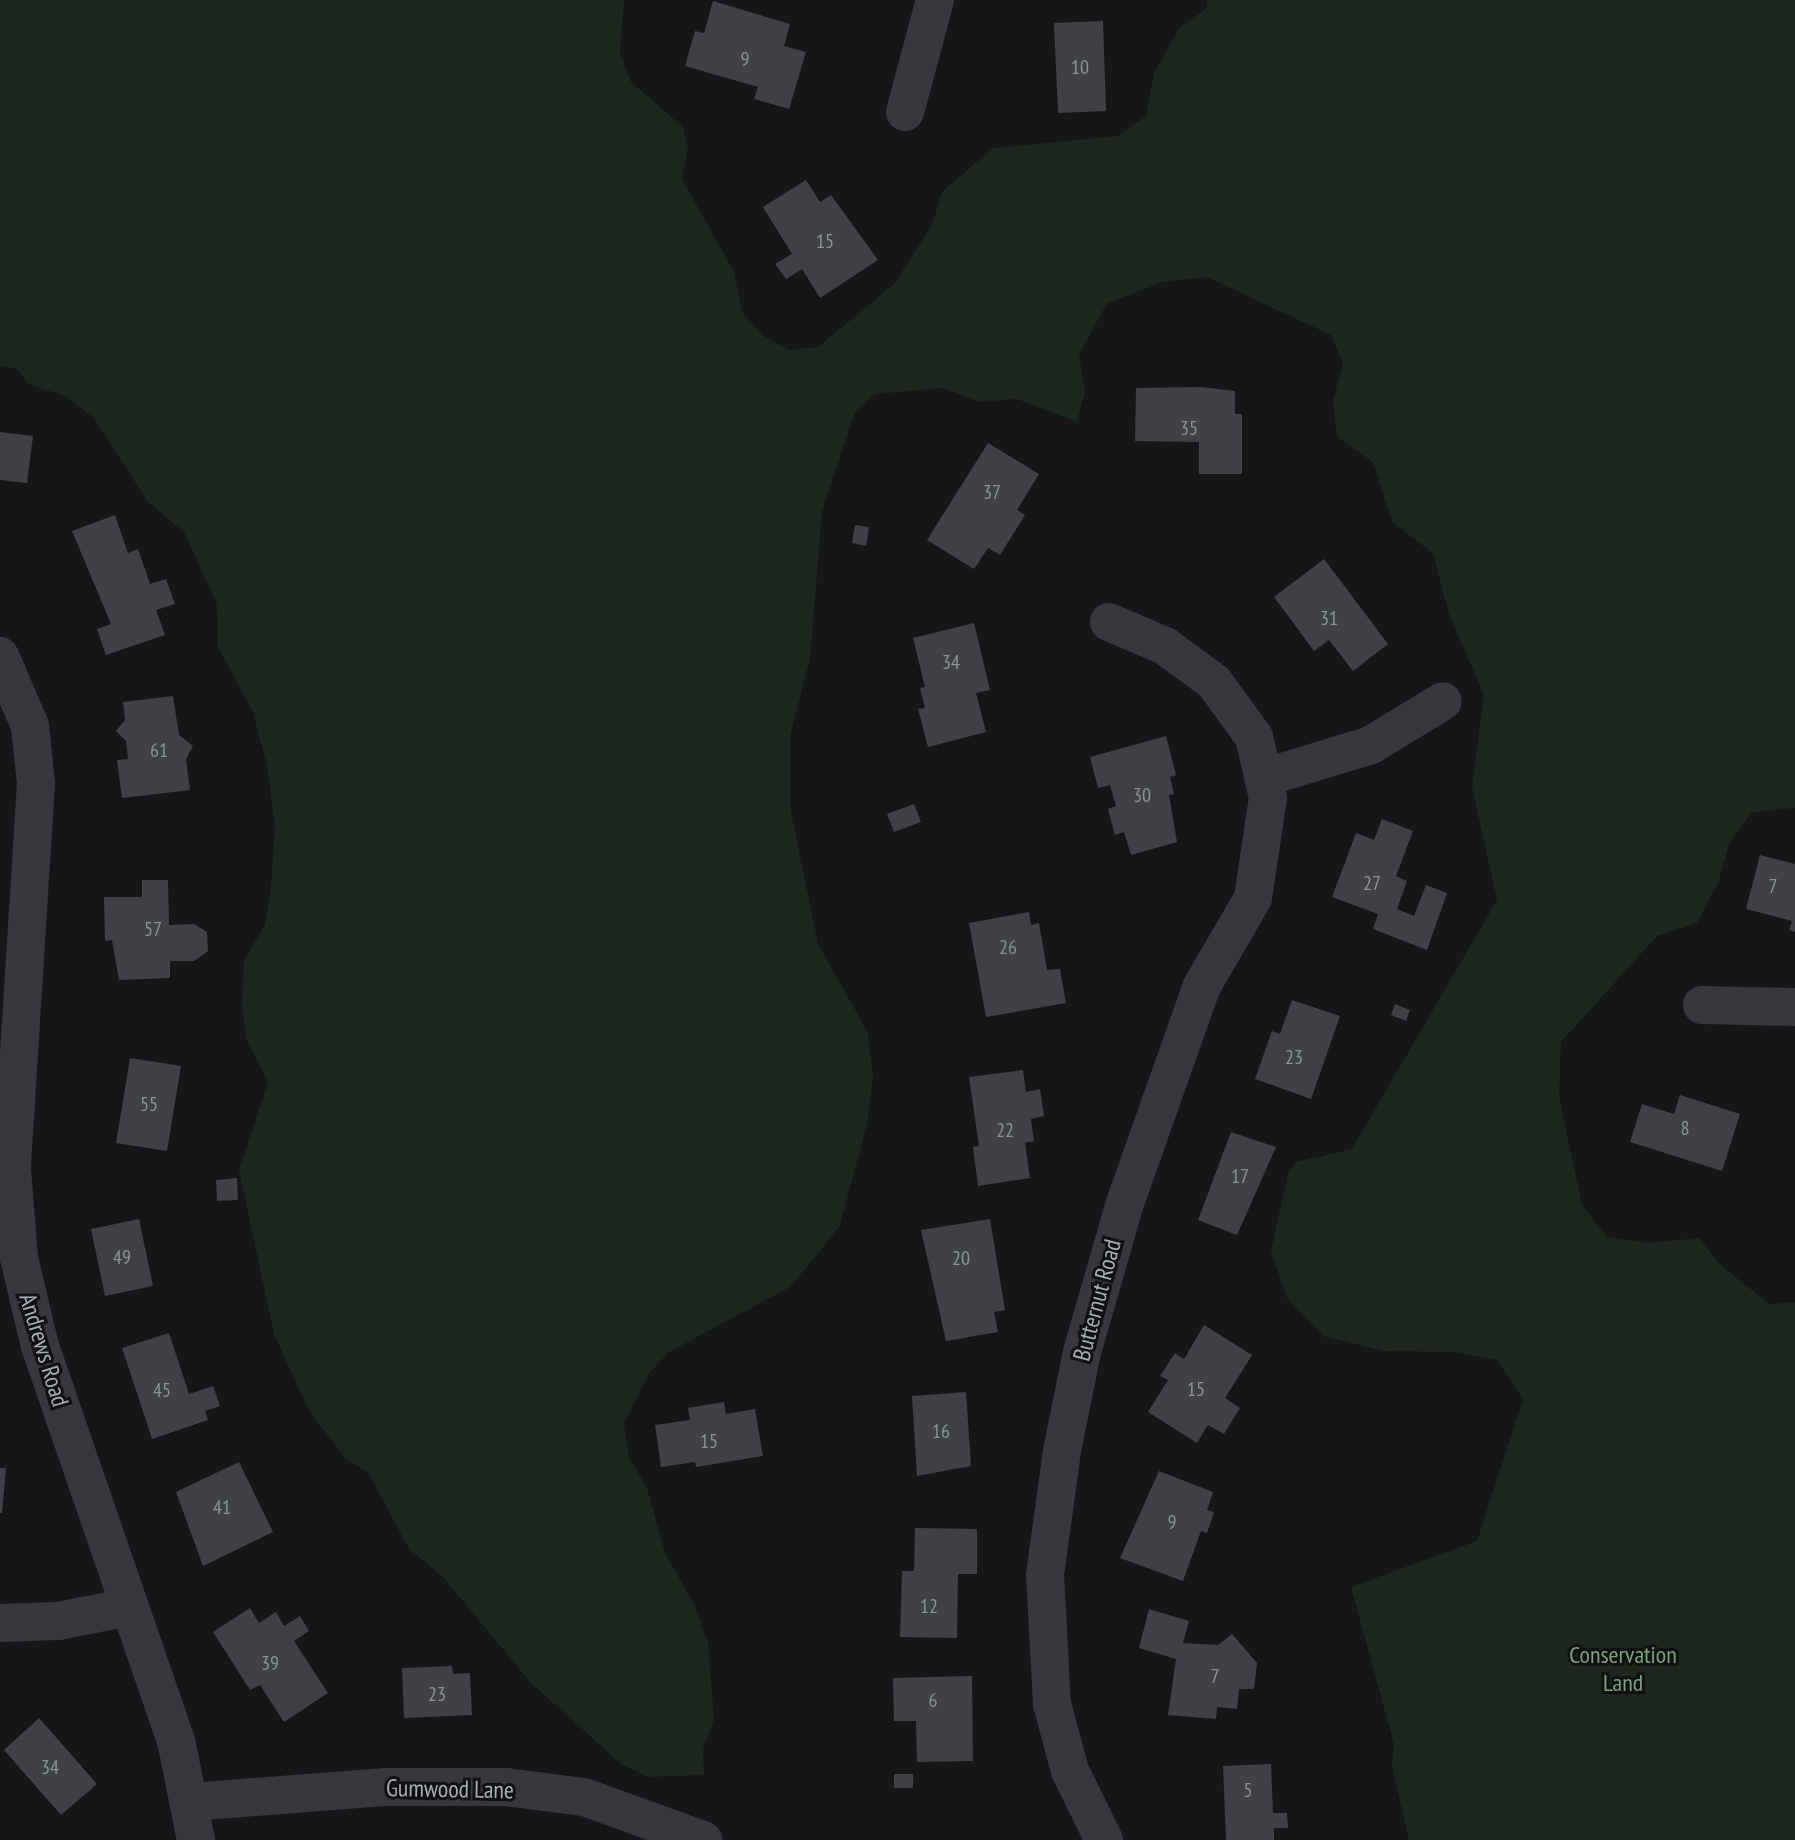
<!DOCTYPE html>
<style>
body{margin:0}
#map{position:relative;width:1795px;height:1840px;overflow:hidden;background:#161618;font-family:"PT Sans Narrow",sans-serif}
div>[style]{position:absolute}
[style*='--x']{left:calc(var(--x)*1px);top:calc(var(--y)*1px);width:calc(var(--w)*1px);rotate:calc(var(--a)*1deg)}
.green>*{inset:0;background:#1d261e}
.building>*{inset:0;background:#404145}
.minor>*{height:38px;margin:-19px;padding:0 19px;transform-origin:19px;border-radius:19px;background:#36383d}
span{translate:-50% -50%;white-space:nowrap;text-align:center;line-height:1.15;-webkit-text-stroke:6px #111113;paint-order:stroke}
.number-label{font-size:20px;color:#8d929b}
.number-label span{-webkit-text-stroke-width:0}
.street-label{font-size:24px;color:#a7adb8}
.park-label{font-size:24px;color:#7da47d}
</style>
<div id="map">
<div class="green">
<div style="clip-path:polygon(0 0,624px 0,620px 52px,631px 82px,683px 127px,688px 149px,682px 179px,734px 272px,742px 312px,764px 336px,789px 350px,818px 347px,894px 284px,932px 225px,942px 192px,993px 148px,1118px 136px,1146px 116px,1154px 73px,1180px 27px,1207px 8px,1207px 0,1795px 0,1795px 808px,1752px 812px,1729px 844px,1718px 883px,1697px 923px,1657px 936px,1561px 1042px,1559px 1096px,1582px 1205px,1607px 1237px,1650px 1243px,1699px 1238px,1721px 1266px,1770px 1304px,1795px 1302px,1795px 1840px,1409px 1840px,1392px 1766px,1394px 1744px,1351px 1587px,1477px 1541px,1523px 1399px,1497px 1360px,1452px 1352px,1384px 1351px,1323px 1336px,1287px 1298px,1271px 1251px,1289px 1170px,1296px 1162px,1352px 1149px,1497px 900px,1472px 787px,1484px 695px,1449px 614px,1433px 553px,1392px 522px,1373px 462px,1337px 437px,1333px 400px,1343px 363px,1331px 335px,1207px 277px,1163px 282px,1107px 303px,1079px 355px,1085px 391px,1077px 422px,1017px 399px,980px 402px,944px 388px,875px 394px,855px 412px,822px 511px,810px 659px,790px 736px,790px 807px,818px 944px,867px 1031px,873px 1075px,867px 1124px,840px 1225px,816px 1256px,790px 1287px,669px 1352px,649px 1373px,624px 1424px,629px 1457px,647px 1488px,665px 1553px,695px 1606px,708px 1643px,714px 1719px,703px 1749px,704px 1775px,648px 1777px,621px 1764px,530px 1682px,443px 1577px,409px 1549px,368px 1472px,346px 1459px,308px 1409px,274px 1334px,239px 1170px,268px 1082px,246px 1038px,242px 1005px,244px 960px,265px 925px,271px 886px,275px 827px,268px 770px,253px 712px,218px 647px,217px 604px,184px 532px,148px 502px,94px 418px,65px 396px,28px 384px,17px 369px,0 366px)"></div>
</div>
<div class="building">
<div style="clip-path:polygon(713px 1px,790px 24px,784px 46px,806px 52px,789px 109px,754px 99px,758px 87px,685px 66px,695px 31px,704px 33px)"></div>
<div style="clip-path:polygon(1103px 21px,1106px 111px,1058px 113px,1054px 23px)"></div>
<div style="clip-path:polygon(806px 180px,820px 202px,831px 195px,878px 260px,820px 298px,802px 269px,786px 279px,775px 264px,792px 254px,763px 207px)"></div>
<div style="clip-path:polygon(1201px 387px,1235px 391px,1235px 414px,1242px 414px,1242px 474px,1199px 474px,1199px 442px,1135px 441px,1136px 388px)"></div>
<div style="clip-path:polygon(0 432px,33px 436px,27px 483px,0 480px)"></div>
<div style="clip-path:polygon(988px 443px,1039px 474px,1017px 510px,1025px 515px,1000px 555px,988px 548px,974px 569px,927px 540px)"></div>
<div style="clip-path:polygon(115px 515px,128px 553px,138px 549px,150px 584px,166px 579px,175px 604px,156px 610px,165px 635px,106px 655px,97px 629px,111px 624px,72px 531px)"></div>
<div style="clip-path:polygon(855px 525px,869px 527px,866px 546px,852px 543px)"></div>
<div style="clip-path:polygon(1324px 559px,1388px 644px,1353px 671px,1329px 640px,1314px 651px,1274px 597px)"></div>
<div style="clip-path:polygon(974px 623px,990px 690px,976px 693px,986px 732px,928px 747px,918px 709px,925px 708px,920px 688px,925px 687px,913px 638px)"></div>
<div style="clip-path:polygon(173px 696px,179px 735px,193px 746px,186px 759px,190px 790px,122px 798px,117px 760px,128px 759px,126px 741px,116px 731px,125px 720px,123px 702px)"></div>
<div style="clip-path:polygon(1166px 736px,1176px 775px,1170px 777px,1174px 794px,1169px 795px,1177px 842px,1131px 855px,1124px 832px,1115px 835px,1108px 809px,1116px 806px,1110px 785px,1098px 788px,1090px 757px)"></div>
<div style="clip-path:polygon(914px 804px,921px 822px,894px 832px,887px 814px)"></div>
<div style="clip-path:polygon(1382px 819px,1413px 831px,1396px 876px,1407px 881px,1397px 909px,1414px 916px,1426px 885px,1447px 893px,1427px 950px,1373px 929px,1378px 914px,1332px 897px,1356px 833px,1374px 840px)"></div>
<div style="clip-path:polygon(1760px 855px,1795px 864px,1795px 932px,1789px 930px,1792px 921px,1746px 909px)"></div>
<div style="clip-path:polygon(142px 880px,168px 880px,169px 925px,194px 924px,207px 932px,208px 951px,194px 961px,170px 961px,170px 978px,119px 980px,112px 940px,105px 941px,104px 897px,142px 897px)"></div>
<div style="clip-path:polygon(1029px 912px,1031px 925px,1039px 923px,1047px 970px,1060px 969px,1066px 1003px,986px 1017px,969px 923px)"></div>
<div style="clip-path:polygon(1292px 1000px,1340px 1016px,1311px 1099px,1255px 1079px,1272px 1031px,1280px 1034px)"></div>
<div style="clip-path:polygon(1395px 1004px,1410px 1010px,1406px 1021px,1391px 1015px)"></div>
<div style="clip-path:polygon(130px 1058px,181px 1066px,167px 1151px,116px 1143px)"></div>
<div style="clip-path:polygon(1023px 1070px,1026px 1092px,1040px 1089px,1044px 1116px,1031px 1119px,1034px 1141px,1025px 1143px,1030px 1178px,978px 1186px,973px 1147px,979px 1146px,969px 1077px)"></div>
<div style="clip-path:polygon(1680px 1095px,1740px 1114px,1722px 1171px,1630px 1142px,1642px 1104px,1674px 1114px)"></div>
<div style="clip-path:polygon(1231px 1132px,1276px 1147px,1237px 1235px,1198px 1220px)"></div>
<div style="clip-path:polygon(237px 1178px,238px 1200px,217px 1201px,216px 1180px)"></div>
<div style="clip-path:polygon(139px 1219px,153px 1286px,105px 1296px,91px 1229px)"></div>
<div style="clip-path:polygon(990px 1219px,1005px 1310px,994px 1312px,998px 1332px,946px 1341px,921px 1230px)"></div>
<div style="clip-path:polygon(1204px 1325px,1252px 1355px,1225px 1398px,1240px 1408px,1224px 1434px,1208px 1425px,1197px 1443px,1148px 1412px,1168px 1380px,1160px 1376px,1175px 1353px,1184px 1359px)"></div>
<div style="clip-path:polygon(169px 1333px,189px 1394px,213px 1386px,220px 1406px,205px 1411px,208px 1420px,152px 1439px,122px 1348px)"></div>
<div style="clip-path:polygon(966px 1392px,971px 1466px,917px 1476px,912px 1396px)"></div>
<div style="clip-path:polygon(724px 1402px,726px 1414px,755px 1409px,763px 1456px,696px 1467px,695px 1462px,661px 1467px,655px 1425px,690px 1420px,688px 1408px)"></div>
<div style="clip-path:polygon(239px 1462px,273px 1532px,203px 1566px,176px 1492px)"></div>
<div style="clip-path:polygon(0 1468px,6px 1468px,2px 1513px,0 1513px)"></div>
<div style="clip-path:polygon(1159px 1471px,1213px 1492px,1207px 1510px,1214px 1512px,1207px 1533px,1201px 1531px,1183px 1581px,1120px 1558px)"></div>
<div style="clip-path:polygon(915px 1528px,977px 1529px,977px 1574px,958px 1574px,957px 1638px,900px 1637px,902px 1571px,914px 1571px)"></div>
<div style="clip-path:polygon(250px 1608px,259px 1623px,276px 1612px,284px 1626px,300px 1616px,309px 1631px,294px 1641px,328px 1693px,284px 1722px,260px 1685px,250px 1690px,213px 1632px)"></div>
<div style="clip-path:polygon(1149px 1609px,1189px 1621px,1183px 1643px,1218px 1645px,1232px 1634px,1257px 1663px,1254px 1689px,1239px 1689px,1237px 1709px,1217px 1707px,1216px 1719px,1168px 1715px,1176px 1659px,1139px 1648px)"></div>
<div style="clip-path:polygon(452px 1666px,453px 1674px,470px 1673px,472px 1715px,404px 1718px,402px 1668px)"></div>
<div style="clip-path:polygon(972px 1676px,973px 1761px,917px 1762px,916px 1721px,894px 1721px,893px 1678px)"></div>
<div style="clip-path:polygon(39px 1718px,97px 1784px,61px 1815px,4px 1750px)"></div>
<div style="clip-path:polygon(1271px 1764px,1273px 1813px,1287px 1813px,1288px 1828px,1274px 1828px,1274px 1840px,1226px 1840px,1223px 1766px)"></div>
<div style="clip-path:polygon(894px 1774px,913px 1774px,913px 1788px,894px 1788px)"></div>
</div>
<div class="minor">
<div style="--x:905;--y:112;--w:116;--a:-75"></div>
<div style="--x:0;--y:656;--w:76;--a:66.8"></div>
<div style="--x:30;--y:726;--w:57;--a:84"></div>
<div style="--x:36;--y:783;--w:387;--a:93.6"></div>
<div style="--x:12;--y:1169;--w:89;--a:85.5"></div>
<div style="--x:19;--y:1258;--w:90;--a:76.6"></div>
<div style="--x:40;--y:1346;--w:417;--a:71"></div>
<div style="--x:176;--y:1740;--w:102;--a:78.7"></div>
<div style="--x:1266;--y:777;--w:110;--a:-16.9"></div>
<div style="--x:1371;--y:745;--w:84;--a:-31.4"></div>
<div style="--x:1702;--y:1005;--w:93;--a:1.2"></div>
<div style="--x:0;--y:1623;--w:58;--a:-2"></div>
<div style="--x:58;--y:1621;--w:72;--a:-11.2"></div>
<div style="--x:190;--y:1802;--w:197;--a:-4.4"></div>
<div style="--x:386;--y:1787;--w:120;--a:0"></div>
<div style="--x:506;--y:1787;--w:79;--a:7.3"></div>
<div style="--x:584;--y:1797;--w:127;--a:19.9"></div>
<div style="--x:1104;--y:1840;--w:77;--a:-116.2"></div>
<div style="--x:1070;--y:1771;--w:69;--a:-105"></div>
<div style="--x:1052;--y:1704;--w:129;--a:-93.1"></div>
<div style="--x:1045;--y:1575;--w:125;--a:-82.2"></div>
<div style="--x:1062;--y:1451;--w:101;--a:-78.6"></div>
<div style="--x:1082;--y:1352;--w:155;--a:-73.9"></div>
<div style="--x:1125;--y:1203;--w:230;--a:-70.5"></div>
<div style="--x:1202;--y:986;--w:102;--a:-59.9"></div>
<div style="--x:1253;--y:898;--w:101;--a:-81.5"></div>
<div style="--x:1268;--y:798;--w:63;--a:-102.9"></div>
<div style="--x:1254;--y:737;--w:68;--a:-126"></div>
<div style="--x:1214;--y:682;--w:61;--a:-143.7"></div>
<div style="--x:1165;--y:646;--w:61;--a:-156.8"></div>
</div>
<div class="number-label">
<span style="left:745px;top:59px">9</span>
<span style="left:1080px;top:67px">10</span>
<span style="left:825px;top:241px">15</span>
<span style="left:1189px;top:428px">35</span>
<span style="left:992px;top:492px">37</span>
<span style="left:1329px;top:618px">31</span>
<span style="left:951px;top:662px">34</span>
<span style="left:159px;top:750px">61</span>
<span style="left:1142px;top:795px">30</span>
<span style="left:1372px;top:883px">27</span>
<span style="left:1773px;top:886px">7</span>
<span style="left:153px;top:929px">57</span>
<span style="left:1008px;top:947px">26</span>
<span style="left:1294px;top:1057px">23</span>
<span style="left:149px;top:1104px">55</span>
<span style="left:1685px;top:1128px">8</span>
<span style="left:1005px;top:1130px">22</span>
<span style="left:1240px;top:1176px">17</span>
<span style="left:122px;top:1257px">49</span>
<span style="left:961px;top:1258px">20</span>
<span style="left:1196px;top:1389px">15</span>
<span style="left:162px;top:1390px">45</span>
<span style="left:941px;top:1431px">16</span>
<span style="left:709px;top:1441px">15</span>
<span style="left:222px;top:1507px">41</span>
<span style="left:1172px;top:1522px">9</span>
<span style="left:929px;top:1606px">12</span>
<span style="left:270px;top:1663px">39</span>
<span style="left:1215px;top:1676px">7</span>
<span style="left:437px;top:1694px">23</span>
<span style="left:933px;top:1700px">6</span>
<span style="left:50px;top:1767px">34</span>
<span style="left:1248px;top:1790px">5</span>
</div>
<div class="street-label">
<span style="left:1097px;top:1300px;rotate:-75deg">Butternut Road</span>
<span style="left:44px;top:1350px;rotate:73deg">Andrews Road</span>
<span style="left:450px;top:1789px;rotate:1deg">Gumwood Lane</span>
</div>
<div class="park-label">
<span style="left:1623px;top:1669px">Conservation<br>Land</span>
</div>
</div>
